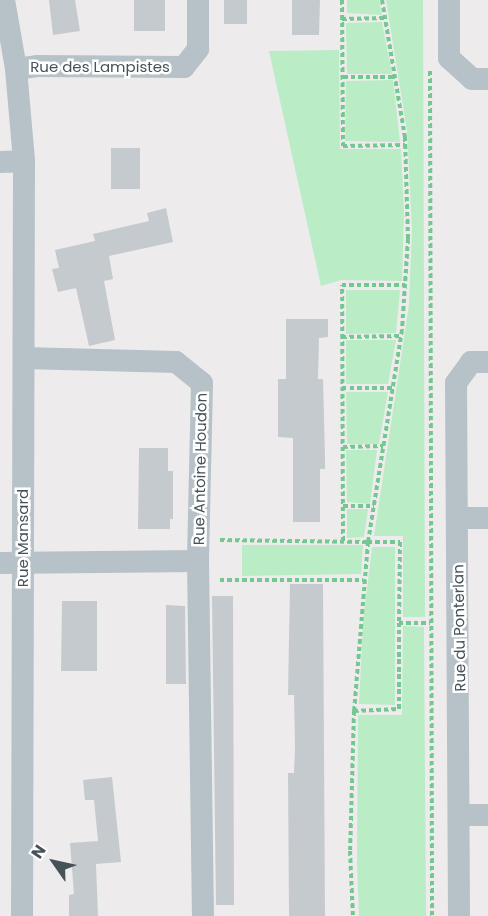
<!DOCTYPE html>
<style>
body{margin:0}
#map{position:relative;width:488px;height:916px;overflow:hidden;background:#eeebec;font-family:Poppins,sans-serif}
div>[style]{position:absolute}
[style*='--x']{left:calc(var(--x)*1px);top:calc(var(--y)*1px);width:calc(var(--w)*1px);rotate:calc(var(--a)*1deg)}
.green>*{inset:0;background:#baecc5}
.building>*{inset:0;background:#c5cace}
.path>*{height:4px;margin-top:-2px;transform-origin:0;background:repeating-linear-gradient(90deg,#73c891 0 4.5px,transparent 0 7.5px)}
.street>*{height:22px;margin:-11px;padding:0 11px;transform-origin:11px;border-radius:11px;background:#b7c2c8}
span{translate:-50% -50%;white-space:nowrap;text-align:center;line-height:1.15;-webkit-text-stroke:5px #fff;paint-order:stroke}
.street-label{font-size:15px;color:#455258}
.north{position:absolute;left:24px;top:832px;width:60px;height:60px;-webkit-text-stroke:4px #fff;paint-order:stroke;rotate:304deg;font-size:16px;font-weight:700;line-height:24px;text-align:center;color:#455258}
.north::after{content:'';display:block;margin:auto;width:21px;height:27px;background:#455258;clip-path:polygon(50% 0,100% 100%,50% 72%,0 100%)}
</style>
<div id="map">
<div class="green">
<div style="clip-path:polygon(347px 0,379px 0,382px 15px,347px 13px)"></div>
<div style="clip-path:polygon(386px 0,423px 0,425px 617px,403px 617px,403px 536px,374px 536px,409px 305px,412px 229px,407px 131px)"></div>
<div style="clip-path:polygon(382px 22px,392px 74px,347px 74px,346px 23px)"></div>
<div style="clip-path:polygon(339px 50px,340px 149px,401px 149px,404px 212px,402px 281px,341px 280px,321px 286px,269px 51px)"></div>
<div style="clip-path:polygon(393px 80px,400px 142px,345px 141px,346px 81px)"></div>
<div style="clip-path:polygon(346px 290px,400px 290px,396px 333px,346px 334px)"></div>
<div style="clip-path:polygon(346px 340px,396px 340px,388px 384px,346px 384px)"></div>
<div style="clip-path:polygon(346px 392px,388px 392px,379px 444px,347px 444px)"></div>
<div style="clip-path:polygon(346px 450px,377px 450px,370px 504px,347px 502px)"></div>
<div style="clip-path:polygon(347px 509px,368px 509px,364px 537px,347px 538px)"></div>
<div style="clip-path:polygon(242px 545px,363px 545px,361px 574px,242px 576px)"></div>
<div style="clip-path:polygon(372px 547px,395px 547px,395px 705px,359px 704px,363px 623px)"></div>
<div style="clip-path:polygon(403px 626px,424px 627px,426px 916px,359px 916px,357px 861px,358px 715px,402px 715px)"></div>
</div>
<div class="building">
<div style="clip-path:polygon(49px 0,75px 0,80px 31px,53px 35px)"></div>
<div style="clip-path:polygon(134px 0,165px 0,165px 31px,134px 31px)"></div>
<div style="clip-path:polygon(224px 0,247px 0,247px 24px,224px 24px)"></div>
<div style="clip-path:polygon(292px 0,320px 0,319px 35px,292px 35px)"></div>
<div style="clip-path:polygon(111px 148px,140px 148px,140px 189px,111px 189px)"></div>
<div style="clip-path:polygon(166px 208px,173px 242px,109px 256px,113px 279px,104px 281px,115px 340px,89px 346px,76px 288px,58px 292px,52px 269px,59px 268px,55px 250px,95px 241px,93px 234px,149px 221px,147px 213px)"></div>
<div style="clip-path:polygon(286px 319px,328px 319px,328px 337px,319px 338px,318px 379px,323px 379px,325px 457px,325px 469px,320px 469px,320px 522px,293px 522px,293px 438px,278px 437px,278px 379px,286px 379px)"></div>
<div style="clip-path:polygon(139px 448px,168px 448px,168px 471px,173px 471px,173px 519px,170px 519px,170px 529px,138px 529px)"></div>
<div style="clip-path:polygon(290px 584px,323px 584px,325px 916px,289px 916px,288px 773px,294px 773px,295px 747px,294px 695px,288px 695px)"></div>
<div style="clip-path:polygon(212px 596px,233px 596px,234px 905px,216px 905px)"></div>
<div style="clip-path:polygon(62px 601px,97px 601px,97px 671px,61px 671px)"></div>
<div style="clip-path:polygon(166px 605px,185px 606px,186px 684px,166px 684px)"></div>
<div style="clip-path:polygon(112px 777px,121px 862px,96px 864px,98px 916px,69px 916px,69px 895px,74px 894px,70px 843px,98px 841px,94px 800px,85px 800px,83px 780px)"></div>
</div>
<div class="path">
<div style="--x:342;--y:0;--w:146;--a:89.6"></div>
<div style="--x:343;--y:146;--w:62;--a:-0.9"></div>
<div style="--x:382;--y:0;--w:139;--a:80.5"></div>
<div style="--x:405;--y:137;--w:102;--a:88.3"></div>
<div style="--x:408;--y:239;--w:91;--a:93.8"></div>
<div style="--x:402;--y:330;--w:215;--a:99.1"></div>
<div style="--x:368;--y:542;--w:32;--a:0"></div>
<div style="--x:400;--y:542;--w:81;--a:90.7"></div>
<div style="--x:342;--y:19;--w:43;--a:-1.3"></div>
<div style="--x:430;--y:71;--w:845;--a:89.86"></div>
<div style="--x:343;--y:77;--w:52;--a:0"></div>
<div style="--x:342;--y:337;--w:59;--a:-1"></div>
<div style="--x:342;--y:388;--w:51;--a:0"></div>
<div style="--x:343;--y:447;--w:40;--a:-1.4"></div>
<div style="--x:343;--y:506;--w:31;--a:0"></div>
<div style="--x:220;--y:540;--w:148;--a:0.8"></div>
<div style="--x:368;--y:542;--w:170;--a:94.7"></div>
<div style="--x:354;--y:711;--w:140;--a:91.6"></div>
<div style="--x:350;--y:851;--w:65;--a:87.4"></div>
<div style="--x:343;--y:541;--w:256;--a:-90.2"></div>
<div style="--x:342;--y:285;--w:63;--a:0"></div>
<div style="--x:220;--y:580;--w:143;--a:0"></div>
<div style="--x:354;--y:711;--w:45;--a:-2.5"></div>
<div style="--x:399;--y:709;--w:86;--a:-90"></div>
<div style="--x:399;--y:623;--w:31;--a:0"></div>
</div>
<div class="street">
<div style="--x:4;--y:0;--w:70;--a:80.1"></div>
<div style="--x:16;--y:69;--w:92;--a:85"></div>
<div style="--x:24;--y:161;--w:755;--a:90.15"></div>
<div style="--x:449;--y:0;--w:58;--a:90"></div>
<div style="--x:449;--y:58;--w:31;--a:42"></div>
<div style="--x:472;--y:79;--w:16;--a:0"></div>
<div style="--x:16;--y:69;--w:21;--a:-8"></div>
<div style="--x:37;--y:66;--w:147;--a:0.4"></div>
<div style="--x:184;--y:67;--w:23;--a:-52"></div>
<div style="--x:198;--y:49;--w:49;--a:-90"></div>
<div style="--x:0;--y:162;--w:24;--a:-2"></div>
<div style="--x:24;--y:358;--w:152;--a:1.5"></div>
<div style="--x:176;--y:362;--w:33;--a:39"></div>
<div style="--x:202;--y:383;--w:178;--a:91.3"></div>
<div style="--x:458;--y:518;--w:30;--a:0"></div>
<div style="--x:0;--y:563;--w:198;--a:-0.6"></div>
<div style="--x:198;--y:561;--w:355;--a:89.2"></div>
<div style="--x:459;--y:815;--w:29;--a:0"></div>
<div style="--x:459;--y:916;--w:533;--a:-90.32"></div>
<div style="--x:456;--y:383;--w:26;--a:-54"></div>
<div style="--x:471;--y:362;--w:17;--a:0"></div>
</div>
<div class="street-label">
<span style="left:100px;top:67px">Rue des Lampistes</span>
<span style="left:200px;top:469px;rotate:-89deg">Rue Antoine Houdon</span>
<span style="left:23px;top:538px;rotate:-90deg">Rue Mansard</span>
<span style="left:459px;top:628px;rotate:-91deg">Rue du Ponterlan</span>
</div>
<div class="north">N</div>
</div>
